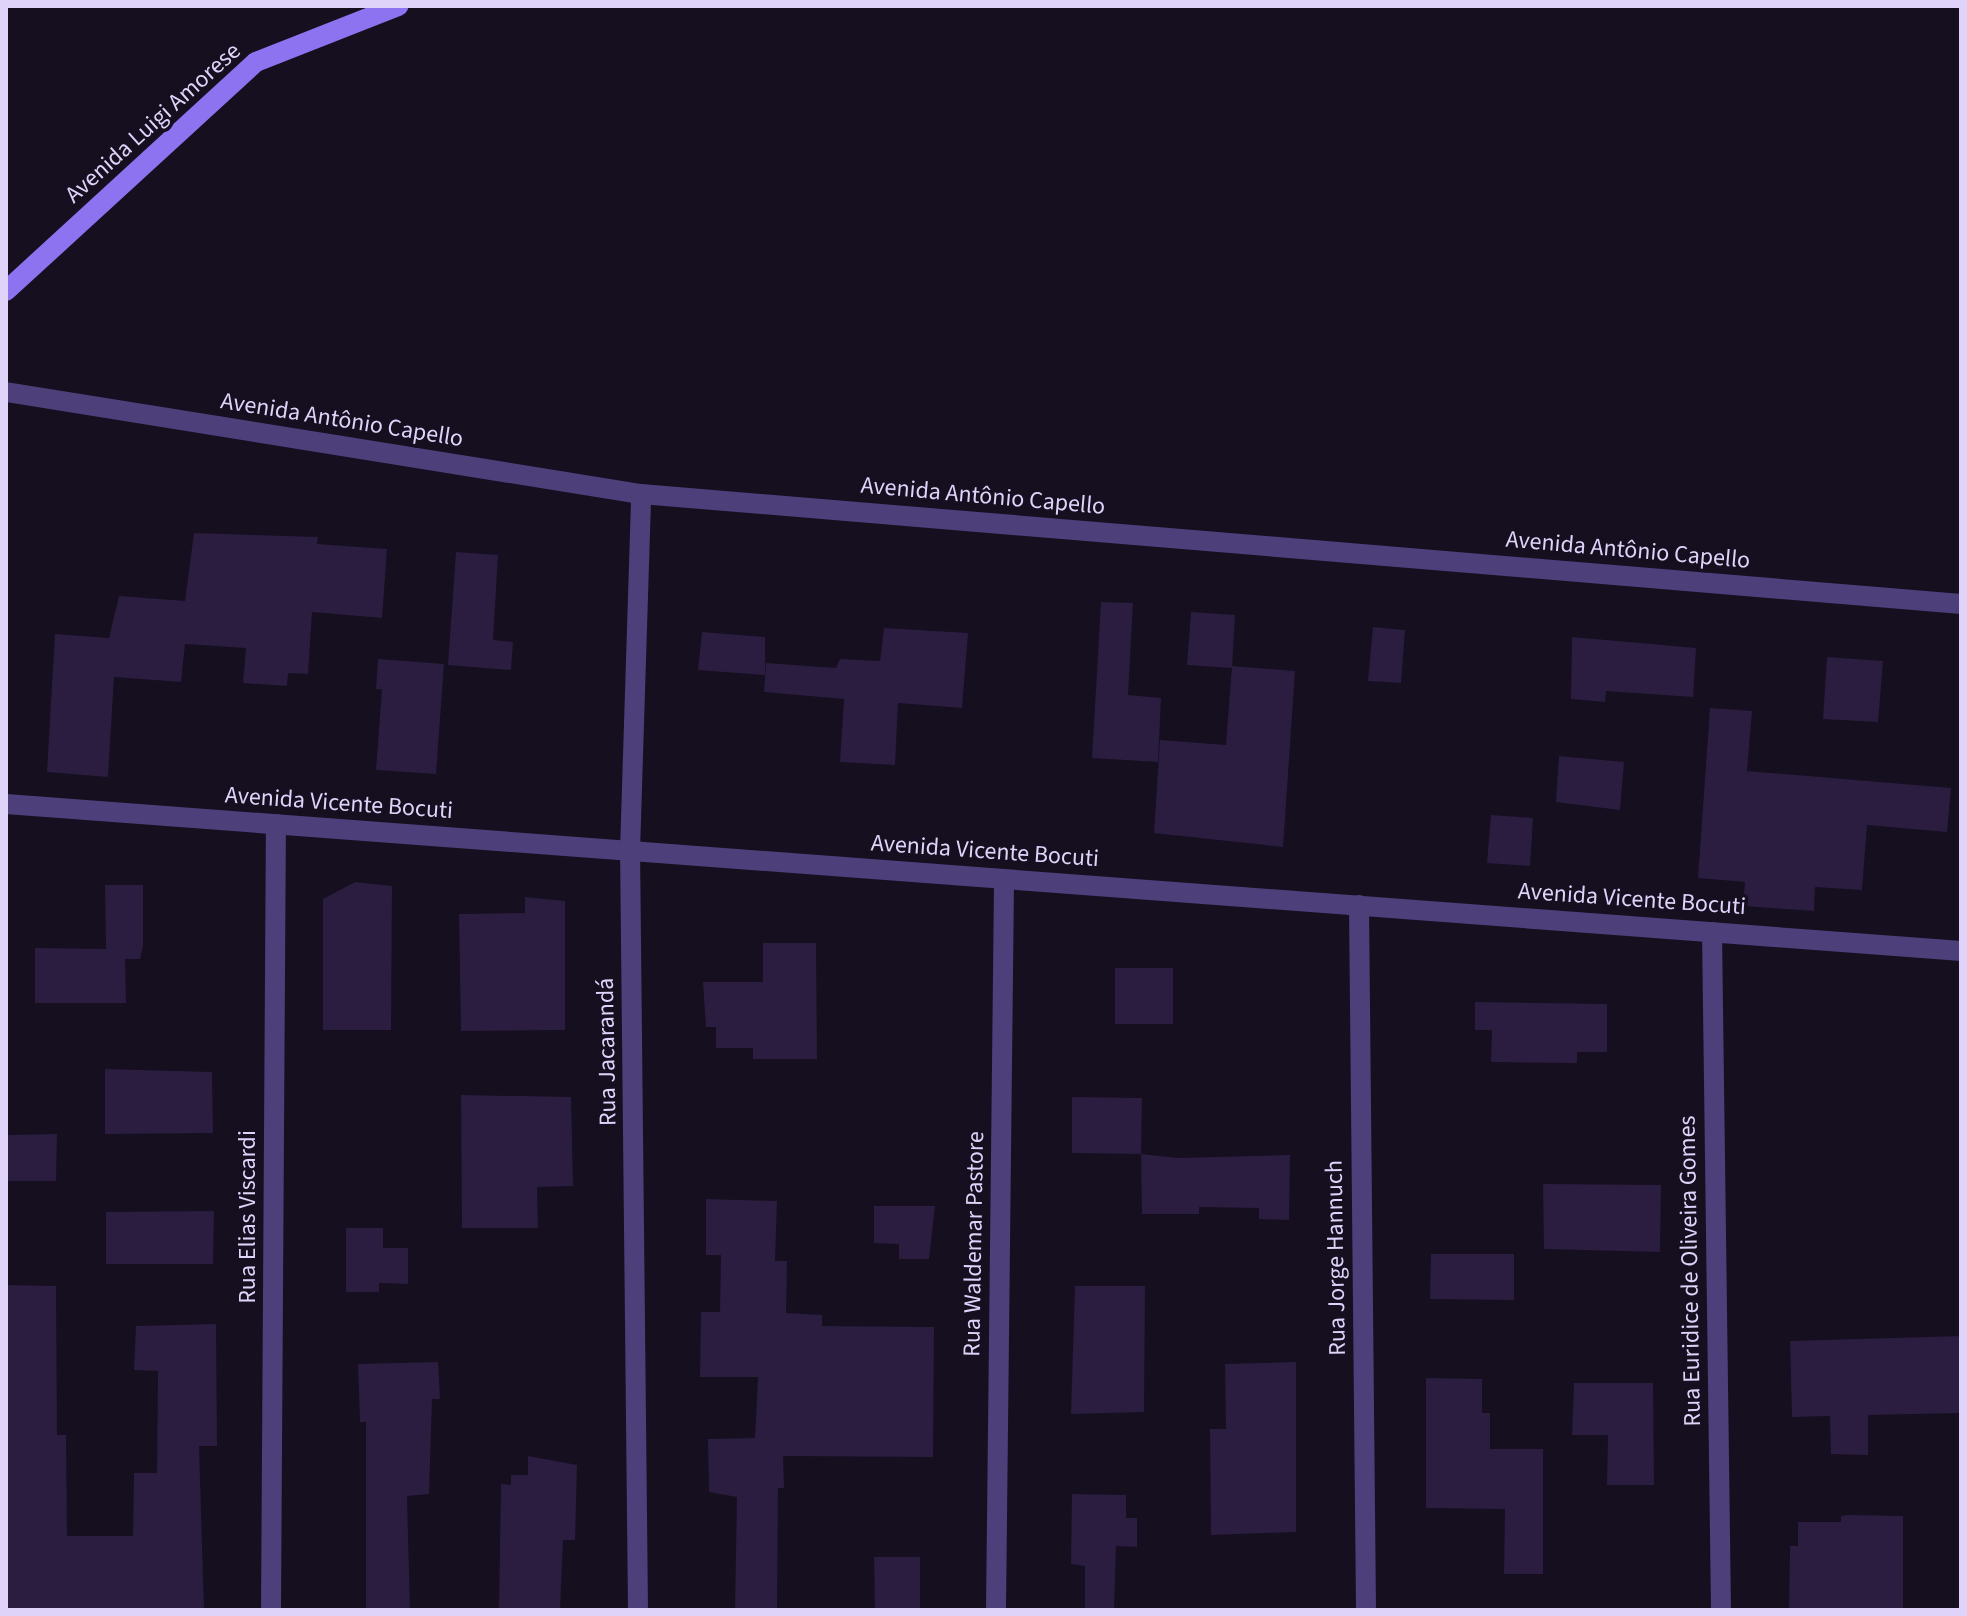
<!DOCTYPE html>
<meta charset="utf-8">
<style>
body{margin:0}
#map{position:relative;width:1967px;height:1616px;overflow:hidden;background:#150f20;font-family:"Source Sans 3",sans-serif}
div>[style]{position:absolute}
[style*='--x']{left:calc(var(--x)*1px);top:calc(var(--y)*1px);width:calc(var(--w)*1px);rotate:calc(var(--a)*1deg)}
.building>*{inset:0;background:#2a1d3f}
.street>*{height:20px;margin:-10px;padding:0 10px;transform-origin:10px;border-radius:10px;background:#4c3f7a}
.secondary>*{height:20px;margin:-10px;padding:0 10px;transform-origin:10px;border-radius:10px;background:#8e73f1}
span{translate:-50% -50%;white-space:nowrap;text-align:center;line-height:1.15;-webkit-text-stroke:7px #150f20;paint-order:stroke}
.street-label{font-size:24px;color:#dfd3fa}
.frame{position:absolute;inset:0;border:8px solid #dfd3fa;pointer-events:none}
</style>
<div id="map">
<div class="building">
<div style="clip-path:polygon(194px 533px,318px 537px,317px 544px,387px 549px,382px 618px,312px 612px,308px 674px,288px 673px,287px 686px,243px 683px,246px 648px,185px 644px,181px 682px,114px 677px,108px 777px,47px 772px,55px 634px,109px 638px,119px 596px,185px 601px)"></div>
<div style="clip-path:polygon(456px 552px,498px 555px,493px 640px,513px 642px,511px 670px,448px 665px)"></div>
<div style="clip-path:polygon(1101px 602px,1133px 603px,1128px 695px,1161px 698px,1158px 762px,1092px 758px)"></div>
<div style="clip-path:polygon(1191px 612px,1235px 615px,1232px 668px,1187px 665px)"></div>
<div style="clip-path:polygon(1373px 627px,1405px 630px,1401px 683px,1368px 681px)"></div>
<div style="clip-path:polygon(884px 628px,968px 633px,962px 708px,898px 703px,895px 765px,840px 762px,844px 699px,764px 692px,766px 663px,836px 668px,840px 659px,880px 661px)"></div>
<div style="clip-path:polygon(702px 632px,765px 637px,765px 675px,698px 670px)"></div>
<div style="clip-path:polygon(1572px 637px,1696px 648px,1693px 697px,1606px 691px,1605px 702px,1571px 699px)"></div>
<div style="clip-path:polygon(1827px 657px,1883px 661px,1878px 722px,1823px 719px)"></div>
<div style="clip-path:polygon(378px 659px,444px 664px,436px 774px,376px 770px,382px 689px,376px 689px)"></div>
<div style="clip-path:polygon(1232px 666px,1295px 671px,1283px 847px,1154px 833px,1160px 740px,1226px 745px)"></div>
<div style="clip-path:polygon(1710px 708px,1752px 711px,1747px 771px,1951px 788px,1947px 832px,1867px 825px,1862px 890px,1815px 887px,1814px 911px,1743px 906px,1745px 882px,1698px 878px)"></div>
<div style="clip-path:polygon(1559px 756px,1624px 762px,1620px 810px,1556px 802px)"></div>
<div style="clip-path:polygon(1491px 815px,1533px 818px,1530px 866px,1487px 863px)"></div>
<div style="clip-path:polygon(355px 882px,392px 886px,391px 1030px,323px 1030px,323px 899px)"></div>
<div style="clip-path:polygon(105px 885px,143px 885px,143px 946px,140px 959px,125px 959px,126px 1003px,35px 1003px,35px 948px,106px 949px)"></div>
<div style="clip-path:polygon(525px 897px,565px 901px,565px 1030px,461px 1031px,459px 914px,525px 913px)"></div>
<div style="clip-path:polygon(763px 943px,816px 943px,817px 1059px,753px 1059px,753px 1048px,716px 1048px,716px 1027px,706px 1027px,703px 982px,763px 982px)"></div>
<div style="clip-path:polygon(1115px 968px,1173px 968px,1173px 1024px,1115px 1024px)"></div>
<div style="clip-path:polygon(1475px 1002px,1607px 1004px,1607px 1052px,1577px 1052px,1577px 1063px,1491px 1062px,1492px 1030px,1475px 1030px)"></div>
<div style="clip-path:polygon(105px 1069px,212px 1072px,213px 1133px,105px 1134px)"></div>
<div style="clip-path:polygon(461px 1095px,571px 1097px,573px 1186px,537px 1187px,538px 1228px,462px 1228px)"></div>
<div style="clip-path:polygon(1072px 1097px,1142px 1098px,1141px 1154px,1072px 1153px)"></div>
<div style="clip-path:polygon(57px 1134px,56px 1181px,6px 1181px,6px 1135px)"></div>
<div style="clip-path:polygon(1141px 1154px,1178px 1158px,1290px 1155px,1289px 1220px,1259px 1219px,1259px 1208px,1199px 1207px,1199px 1214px,1142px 1214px)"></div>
<div style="clip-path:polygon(1543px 1184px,1661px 1185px,1660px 1252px,1544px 1249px)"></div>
<div style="clip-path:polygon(706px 1199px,777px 1201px,775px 1261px,787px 1261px,786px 1313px,822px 1315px,822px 1326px,934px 1327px,933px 1457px,783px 1456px,784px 1488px,778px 1488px,777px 1610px,735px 1610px,737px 1497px,709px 1492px,708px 1439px,755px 1438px,758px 1377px,700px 1377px,701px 1312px,720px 1312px,721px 1255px,706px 1255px)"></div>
<div style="clip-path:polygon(874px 1206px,935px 1206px,929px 1259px,899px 1259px,899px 1244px,874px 1243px)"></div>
<div style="clip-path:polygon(214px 1211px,213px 1264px,106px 1264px,106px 1212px)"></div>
<div style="clip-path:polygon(346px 1228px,383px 1228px,383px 1248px,408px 1248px,408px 1284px,379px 1283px,379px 1292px,346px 1292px)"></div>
<div style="clip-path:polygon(1431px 1254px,1514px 1254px,1514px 1300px,1430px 1299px)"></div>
<div style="clip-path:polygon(6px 1285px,56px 1286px,57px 1435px,66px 1435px,67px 1536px,133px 1536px,134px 1473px,157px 1473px,158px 1371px,134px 1370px,136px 1326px,216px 1324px,217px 1446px,199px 1446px,204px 1610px,6px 1610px)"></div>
<div style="clip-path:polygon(1075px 1286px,1145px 1286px,1144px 1412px,1071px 1414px)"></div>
<div style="clip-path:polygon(1961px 1336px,1961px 1413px,1868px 1415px,1868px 1455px,1831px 1454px,1830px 1416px,1792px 1417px,1790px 1341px)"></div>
<div style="clip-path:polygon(438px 1362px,440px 1399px,432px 1399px,429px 1494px,407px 1496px,410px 1610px,366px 1610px,366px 1422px,360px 1422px,358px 1364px)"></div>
<div style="clip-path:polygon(1296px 1362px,1296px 1532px,1211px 1535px,1210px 1429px,1226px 1429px,1225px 1364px)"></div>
<div style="clip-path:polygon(1426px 1378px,1482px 1379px,1482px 1413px,1490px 1413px,1490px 1449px,1543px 1449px,1543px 1574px,1504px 1574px,1505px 1509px,1426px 1508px)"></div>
<div style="clip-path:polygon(1574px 1383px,1653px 1383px,1654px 1485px,1607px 1485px,1608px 1435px,1572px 1435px)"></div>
<div style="clip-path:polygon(528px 1456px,577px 1465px,575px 1540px,563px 1540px,560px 1610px,499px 1610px,501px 1484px,511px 1485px,511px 1475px,528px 1475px)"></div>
<div style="clip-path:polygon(1072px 1494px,1126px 1495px,1126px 1518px,1137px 1518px,1137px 1547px,1116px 1546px,1114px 1610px,1085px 1610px,1085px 1566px,1071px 1564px)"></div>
<div style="clip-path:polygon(1848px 1515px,1903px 1516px,1903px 1610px,1789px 1610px,1790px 1546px,1798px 1546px,1798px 1522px,1841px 1522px,1841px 1516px)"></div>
<div style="clip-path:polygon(874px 1557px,920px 1557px,920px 1610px,875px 1610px)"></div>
</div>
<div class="street">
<div style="--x:6;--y:392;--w:643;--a:9.13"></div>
<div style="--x:641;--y:494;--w:1325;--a:4.76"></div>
<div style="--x:6;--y:804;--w:1961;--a:4.3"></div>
<div style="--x:1359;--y:905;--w:705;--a:89.43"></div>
<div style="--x:1712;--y:932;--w:678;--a:89.24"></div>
<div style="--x:271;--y:1610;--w:786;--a:-89.64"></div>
<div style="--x:638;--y:1610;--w:759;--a:-90.6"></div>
<div style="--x:630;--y:851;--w:357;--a:-88.2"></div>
<div style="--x:996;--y:1610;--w:731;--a:-89.37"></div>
</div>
<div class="secondary">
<div style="--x:6;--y:291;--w:339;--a:-42.5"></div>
<div style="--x:256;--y:62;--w:153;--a:-21.5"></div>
</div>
<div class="street-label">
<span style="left:153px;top:123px;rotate:-42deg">Avenida Luigi Amorese</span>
<span style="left:342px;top:420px;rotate:9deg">Avenida Antônio Capello</span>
<span style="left:983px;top:496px;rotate:5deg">Avenida Antônio Capello</span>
<span style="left:1628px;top:550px;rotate:5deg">Avenida Antônio Capello</span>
<span style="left:339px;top:803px;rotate:4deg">Avenida Vicente Bocuti</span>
<span style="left:985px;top:851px;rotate:4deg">Avenida Vicente Bocuti</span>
<span style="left:1632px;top:899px;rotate:4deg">Avenida Vicente Bocuti</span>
<span style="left:607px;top:1052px;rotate:-91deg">Rua Jacarandá</span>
<span style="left:248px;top:1217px;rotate:-90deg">Rua Elias Viscardi</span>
<span style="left:974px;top:1244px;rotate:-89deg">Rua Waldemar Pastore</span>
<span style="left:1336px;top:1258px;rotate:-91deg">Rua Jorge Hannuch</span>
<span style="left:1690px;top:1271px;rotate:-91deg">Rua Euridice de Oliveira Gomes</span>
</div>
<div class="frame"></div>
</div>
